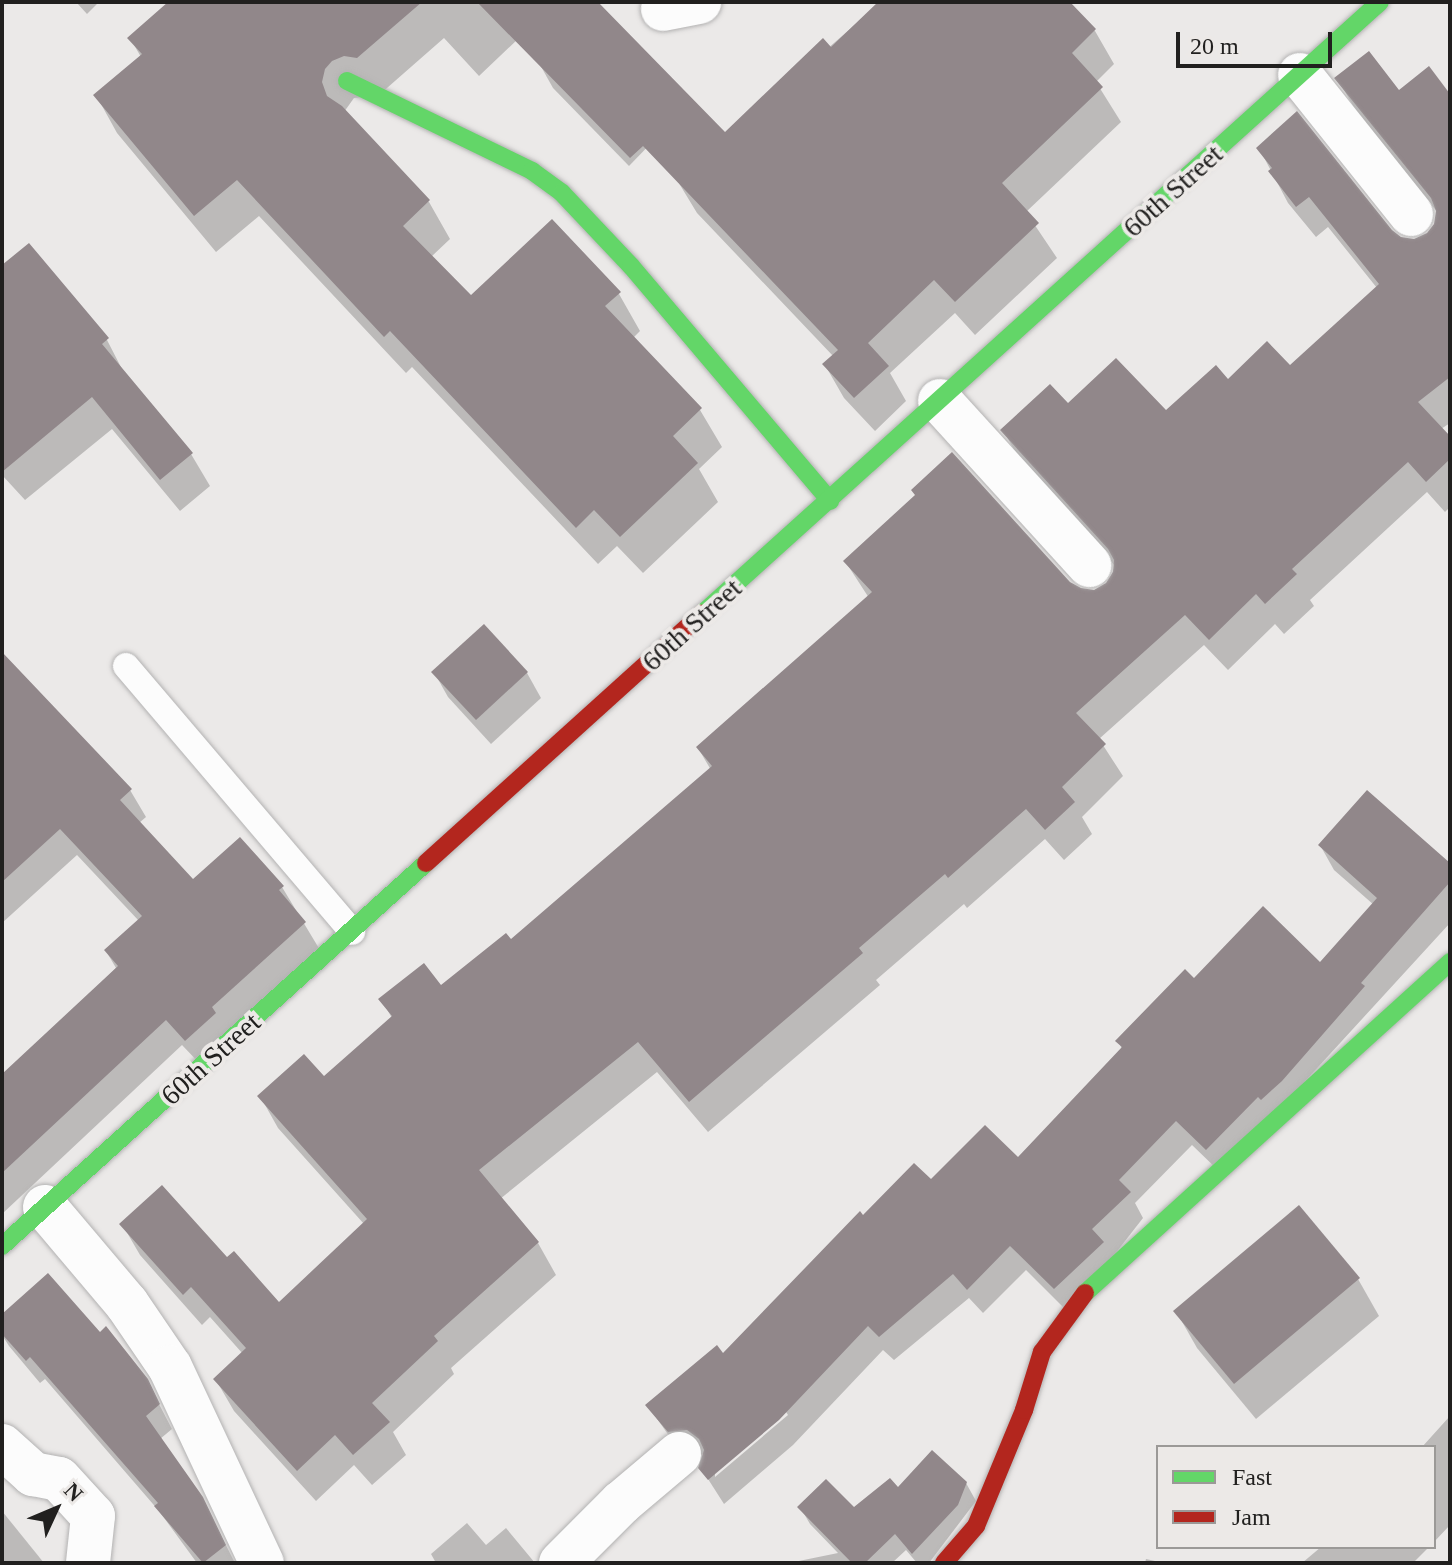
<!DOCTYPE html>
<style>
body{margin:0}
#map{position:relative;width:1452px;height:1565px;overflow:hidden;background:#ebe9e8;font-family:Georgia,serif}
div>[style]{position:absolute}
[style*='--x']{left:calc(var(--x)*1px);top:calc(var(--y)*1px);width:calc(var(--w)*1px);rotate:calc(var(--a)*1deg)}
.shadow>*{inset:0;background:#0003}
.building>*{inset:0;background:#91878a}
.roads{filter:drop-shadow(0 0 2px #b3b2b2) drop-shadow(0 0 2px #b3b2b2)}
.lane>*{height:26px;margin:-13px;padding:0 13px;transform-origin:13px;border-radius:13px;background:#fcfcfc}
.street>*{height:44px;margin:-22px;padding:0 22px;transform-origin:22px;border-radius:22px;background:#fcfcfc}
.fast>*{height:18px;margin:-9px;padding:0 9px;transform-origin:9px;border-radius:9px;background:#63d668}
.jam>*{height:18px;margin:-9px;padding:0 9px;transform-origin:9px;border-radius:9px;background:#b3261e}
span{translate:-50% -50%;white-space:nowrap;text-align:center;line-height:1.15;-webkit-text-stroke:8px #ece9e7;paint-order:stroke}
.street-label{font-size:28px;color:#21201f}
.frame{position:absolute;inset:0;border:4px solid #21201f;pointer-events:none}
.legend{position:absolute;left:1156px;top:1445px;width:280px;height:104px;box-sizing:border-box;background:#ece9e7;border:2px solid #9b9997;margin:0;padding:10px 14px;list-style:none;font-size:24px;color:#21201f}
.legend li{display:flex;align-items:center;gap:16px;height:40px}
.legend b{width:40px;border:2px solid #9b9997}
.north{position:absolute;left:16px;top:1469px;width:80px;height:80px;-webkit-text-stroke:6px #ece9e7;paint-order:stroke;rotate:46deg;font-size:22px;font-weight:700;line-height:32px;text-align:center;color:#21201f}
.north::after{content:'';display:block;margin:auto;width:28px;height:36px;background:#21201f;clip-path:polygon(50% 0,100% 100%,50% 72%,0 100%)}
.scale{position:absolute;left:1176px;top:32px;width:156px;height:36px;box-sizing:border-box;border:4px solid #21201f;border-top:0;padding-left:10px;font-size:24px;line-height:28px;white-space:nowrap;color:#21201f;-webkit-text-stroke:6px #ece9e7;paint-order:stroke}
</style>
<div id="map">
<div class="shadow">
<div style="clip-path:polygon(76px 2px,99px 2px,87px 14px)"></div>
<div style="clip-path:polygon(171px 2px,496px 2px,518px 39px,479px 76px,444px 38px,379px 95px,354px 98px,344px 112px,429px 202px,450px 239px,431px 257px,470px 298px,619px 294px,640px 331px,633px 338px,700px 410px,722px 447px,699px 469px,718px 502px,643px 573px,617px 546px,598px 564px,412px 367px,406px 373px,259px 216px,216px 252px,117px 133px,96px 95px,141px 57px,130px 38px)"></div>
<div style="clip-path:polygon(881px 2px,1068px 2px,1095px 31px,1114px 64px,1096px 82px,1121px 122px,1026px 212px,1057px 258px,975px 335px,955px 313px,890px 373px,906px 401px,875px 431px,844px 398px,825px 365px,834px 357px,697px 213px,677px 180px)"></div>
<div style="clip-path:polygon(539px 63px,687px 106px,629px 166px,553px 88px)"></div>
<div style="clip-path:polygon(1337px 78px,1399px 93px,1450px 97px,1450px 423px,1441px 429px,1450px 439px,1450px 507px,1445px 512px,1427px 492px,1310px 600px,1314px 606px,1284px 634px,1275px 624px,1228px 670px,1204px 645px,1099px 739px,1123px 776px,1082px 817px,1092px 834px,1064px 860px,1045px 839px,967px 908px,964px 904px,876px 980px,880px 985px,708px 1132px,657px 1072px,500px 1199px,538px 1243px,556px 1275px,451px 1368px,454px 1374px,393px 1432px,406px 1455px,372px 1485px,354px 1465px,316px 1501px,234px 1411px,216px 1380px,243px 1354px,210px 1317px,202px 1325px,140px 1255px,122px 1224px,227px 1260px,279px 1305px,364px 1224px,278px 1128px,260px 1096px,324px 1079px,392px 1018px,381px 999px,441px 988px,510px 942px,711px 770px,698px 748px,869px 598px,845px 561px,1069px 583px,1082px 591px,1094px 592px,1107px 586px,1115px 566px,1021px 462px,1003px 430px,1068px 406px,1165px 413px,1228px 382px,1290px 368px,1377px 288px,1328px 227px,1316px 237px,1288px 203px,1259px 148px,1400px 239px,1414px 241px,1427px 236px,1436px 223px,1438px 213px,1355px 109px)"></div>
<div style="clip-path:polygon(2px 267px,107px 340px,124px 373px,191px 454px,210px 486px,180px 511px,112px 429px,25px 500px,2px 475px)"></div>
<div style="clip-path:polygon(434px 672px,527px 673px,541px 698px,491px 744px,448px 697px)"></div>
<div style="clip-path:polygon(2px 683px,130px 790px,146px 817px,139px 823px,192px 882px,282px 887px,320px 950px,202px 1066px,182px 1045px,2px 1214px,2px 1083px,116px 968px,106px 951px,139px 921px,77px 855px,2px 923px)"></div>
<div style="clip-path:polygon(evenodd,1320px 845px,1450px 866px,1450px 923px,1221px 1173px,1192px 1145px,1135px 1203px,1143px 1218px,1069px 1313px,1026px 1270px,983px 1313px,969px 1298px,894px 1360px,883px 1350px,793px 1445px,724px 1504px,701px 1468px,705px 1454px,684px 1457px,648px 1406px,723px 1356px,863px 1218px,931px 1182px,1018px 1160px,1122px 1049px,1118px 1041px,1194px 981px,1320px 965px,1374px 905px,1334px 870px,1320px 845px,786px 1412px,788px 1415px,715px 1477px,715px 1472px,786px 1412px)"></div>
<div style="clip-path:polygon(1358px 1279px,1379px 1316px,1256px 1419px,1197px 1348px,1176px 1311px)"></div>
<div style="clip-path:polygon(2px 1317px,100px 1335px,147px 1381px,172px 1429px,160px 1439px,202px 1498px,235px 1563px,197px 1563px,159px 1511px,45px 1379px,40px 1383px,9px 1346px,2px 1335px)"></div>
<div style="clip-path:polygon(1450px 1416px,1450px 1525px,1434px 1542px,1434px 1447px,1422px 1447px)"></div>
<div style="clip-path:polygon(966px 1483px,976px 1501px,929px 1563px,917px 1563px,906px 1550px,892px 1563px,789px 1563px,838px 1553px,810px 1524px,800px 1507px,854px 1510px,898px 1490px)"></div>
<div style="clip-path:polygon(2px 1511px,44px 1563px,2px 1563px)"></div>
<div style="clip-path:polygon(467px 1523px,486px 1545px,506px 1528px,535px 1563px,436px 1563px,431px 1554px)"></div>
<div style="clip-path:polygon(1321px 1547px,1429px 1547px,1413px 1563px,1302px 1563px)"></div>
<div style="clip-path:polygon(1146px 1559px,1164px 1563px,1145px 1563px)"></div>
</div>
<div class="building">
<div style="clip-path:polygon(168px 2px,422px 2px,357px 58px,344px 56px,332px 61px,325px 69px,322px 82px,327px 96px,342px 106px,430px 200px,403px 226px,471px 295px,552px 219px,621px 292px,605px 306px,702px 408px,673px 436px,698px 463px,620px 537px,594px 510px,576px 528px,390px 331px,384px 337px,237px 180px,194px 216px,93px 95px,142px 54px,127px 38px)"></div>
<div style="clip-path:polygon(477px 2px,598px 2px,725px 132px,823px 38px,831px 47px,878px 2px,1070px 2px,1096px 29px,1072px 53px,1103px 87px,1002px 183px,1039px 223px,955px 302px,934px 280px,868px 343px,889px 366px,854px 398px,822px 364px,838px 350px,770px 279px,643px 146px,630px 158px)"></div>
<div style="clip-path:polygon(1369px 51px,1399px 90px,1429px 66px,1450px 94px,1450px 377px,1418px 402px,1450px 436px,1450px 459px,1426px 482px,1408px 462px,1292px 569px,1297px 574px,1265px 604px,1256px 594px,1209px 640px,1185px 615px,1076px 713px,1106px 744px,1062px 787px,1075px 802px,1045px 830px,1026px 809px,948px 878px,945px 874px,859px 948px,863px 953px,689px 1102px,638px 1042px,479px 1170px,539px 1242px,434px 1336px,438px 1341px,372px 1403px,390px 1422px,353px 1455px,335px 1435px,297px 1471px,213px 1379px,246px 1348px,191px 1287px,183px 1295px,119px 1224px,162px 1185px,227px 1257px,234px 1251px,279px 1302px,367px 1219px,257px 1096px,304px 1054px,324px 1076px,392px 1016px,378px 999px,424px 963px,441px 985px,506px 933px,511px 939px,712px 766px,696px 747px,872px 592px,843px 561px,915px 495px,911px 490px,952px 452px,1070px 582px,1081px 588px,1094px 590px,1106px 583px,1113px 572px,1114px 560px,1108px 549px,1000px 430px,1050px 384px,1068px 403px,1116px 358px,1166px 410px,1216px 365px,1228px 379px,1267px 341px,1290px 365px,1379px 284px,1309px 197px,1296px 207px,1268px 171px,1272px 168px,1256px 148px,1297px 111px,1392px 230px,1401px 237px,1414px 239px,1427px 233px,1434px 224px,1436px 211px,1431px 198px,1334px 78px)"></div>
<div style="clip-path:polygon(29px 243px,109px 338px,102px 344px,193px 453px,160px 480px,92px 397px,2px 472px,2px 265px)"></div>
<div style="clip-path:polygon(484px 624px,528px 672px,476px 720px,431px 672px)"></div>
<div style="clip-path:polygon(2px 652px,132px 789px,120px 800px,193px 879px,240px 837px,284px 886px,279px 890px,306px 922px,212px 1007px,216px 1013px,185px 1041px,166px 1020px,2px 1173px,2px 1074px,118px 966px,104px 950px,142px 916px,60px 829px,2px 882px)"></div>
<div style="clip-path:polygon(1367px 790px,1450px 863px,1450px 882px,1361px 983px,1365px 986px,1282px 1081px,1261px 1100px,1258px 1097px,1206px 1150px,1176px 1121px,1119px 1180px,1131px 1192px,1092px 1229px,1104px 1242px,1054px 1289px,1010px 1246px,967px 1290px,953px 1274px,879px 1337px,868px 1326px,779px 1420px,708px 1480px,698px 1468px,704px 1450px,699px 1439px,687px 1430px,668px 1432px,645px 1405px,717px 1345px,723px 1353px,860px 1211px,863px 1215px,914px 1163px,931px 1179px,985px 1125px,1018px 1157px,1122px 1047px,1115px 1041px,1185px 969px,1194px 978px,1263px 906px,1320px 962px,1377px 898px,1318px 845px)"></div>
<div style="clip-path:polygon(1299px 1205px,1360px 1278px,1234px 1384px,1173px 1311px)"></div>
<div style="clip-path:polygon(48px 1273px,100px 1332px,106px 1326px,148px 1379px,160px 1404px,146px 1416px,203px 1497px,226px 1545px,203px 1563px,154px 1506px,158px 1503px,30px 1357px,26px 1361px,2px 1334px,2px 1314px)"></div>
<div style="clip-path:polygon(932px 1450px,967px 1482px,958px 1505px,912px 1554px,895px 1534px,865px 1563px,852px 1563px,797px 1507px,826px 1479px,854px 1507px,890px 1478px,898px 1487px)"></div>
</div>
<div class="roads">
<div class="lane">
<div style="--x:126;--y:666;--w:349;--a:49.6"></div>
</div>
<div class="street">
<div style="--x:663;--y:9;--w:37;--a:-11"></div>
<div style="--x:1300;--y:75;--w:178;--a:51.4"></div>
<div style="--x:940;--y:401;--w:222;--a:47.7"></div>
<div style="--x:45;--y:1207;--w:127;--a:49.8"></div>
<div style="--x:127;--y:1304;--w:76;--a:55.7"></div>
<div style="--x:170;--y:1367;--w:217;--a:64.9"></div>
<div style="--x:2;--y:1446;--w:42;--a:42.1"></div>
<div style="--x:33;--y:1474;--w:26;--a:11"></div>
<div style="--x:59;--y:1479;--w:50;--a:47.4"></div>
<div style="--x:93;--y:1516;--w:47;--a:96.1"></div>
<div style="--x:561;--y:1563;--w:85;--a:-45"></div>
<div style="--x:621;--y:1503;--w:76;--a:-40.2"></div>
</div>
<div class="fast">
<div style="--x:347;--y:81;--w:206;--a:25.9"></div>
<div style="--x:532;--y:171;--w:37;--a:36"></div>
<div style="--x:562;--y:193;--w:100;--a:46.6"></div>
<div style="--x:631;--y:266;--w:308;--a:49.7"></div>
<div style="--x:702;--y:614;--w:913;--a:-42.07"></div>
<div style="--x:2;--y:1246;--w:571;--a:-42.09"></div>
<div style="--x:1085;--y:1293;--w:493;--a:-42.2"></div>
</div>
<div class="jam">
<div style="--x:426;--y:863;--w:372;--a:-42.1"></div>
<div style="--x:944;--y:1563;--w:49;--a:-49.1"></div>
<div style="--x:976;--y:1526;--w:126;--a:-67.5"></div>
<div style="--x:1024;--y:1410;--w:61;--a:-72.8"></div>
<div style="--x:1042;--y:1352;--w:73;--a:-53.9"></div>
</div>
</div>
<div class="street-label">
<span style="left:1173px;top:191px;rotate:-42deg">60th Street</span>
<span style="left:692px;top:625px;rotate:-42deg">60th Street</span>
<span style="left:211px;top:1059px;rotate:-42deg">60th Street</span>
</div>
<div class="frame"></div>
<ul class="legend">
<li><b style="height:10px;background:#63d668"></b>Fast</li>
<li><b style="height:10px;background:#b3261e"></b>Jam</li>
</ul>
<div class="north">N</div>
<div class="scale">20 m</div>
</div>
